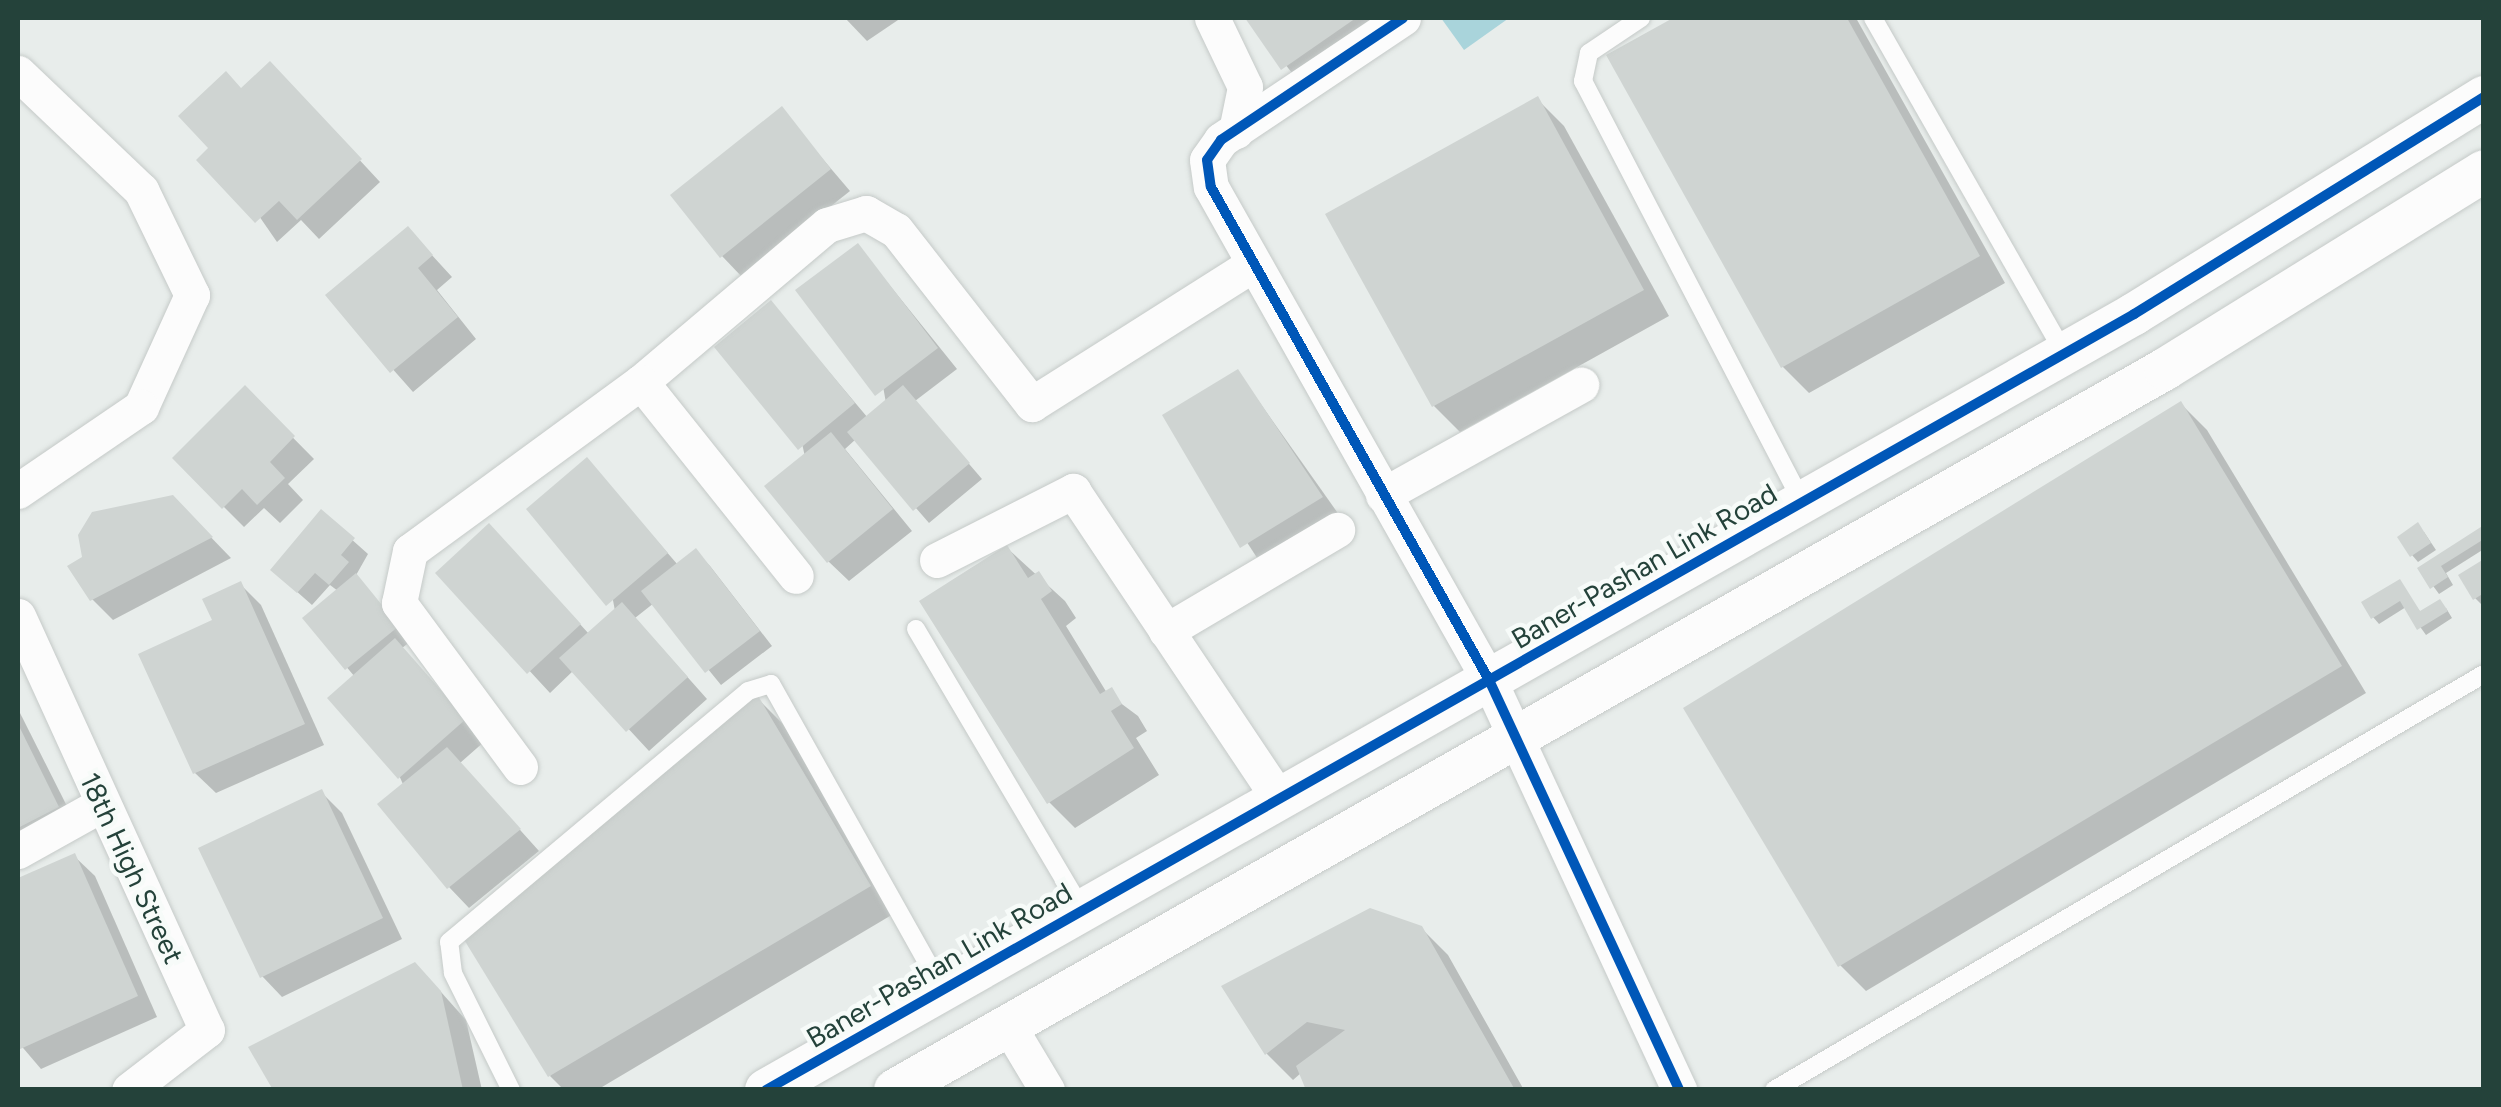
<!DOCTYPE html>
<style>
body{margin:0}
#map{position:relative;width:2501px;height:1107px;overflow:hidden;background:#e8edeb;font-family:Figtree,sans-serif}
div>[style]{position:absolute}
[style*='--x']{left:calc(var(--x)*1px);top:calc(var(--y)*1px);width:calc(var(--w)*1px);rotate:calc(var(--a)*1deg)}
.water>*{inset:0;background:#a9d4db}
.shadow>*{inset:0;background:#0003}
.building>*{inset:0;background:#cfd4d2}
.roads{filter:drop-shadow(0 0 2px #c5cac8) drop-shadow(0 0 2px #c5cac8)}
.service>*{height:18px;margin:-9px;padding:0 9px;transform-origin:9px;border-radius:9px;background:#fcfcfc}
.minor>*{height:35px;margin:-17.5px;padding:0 17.5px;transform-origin:17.5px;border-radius:17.5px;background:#fcfcfc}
.tertiary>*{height:42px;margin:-21px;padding:0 21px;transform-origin:21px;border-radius:21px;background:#fcfcfc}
.cycleway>*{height:10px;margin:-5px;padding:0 5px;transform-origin:5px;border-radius:5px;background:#0057b8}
span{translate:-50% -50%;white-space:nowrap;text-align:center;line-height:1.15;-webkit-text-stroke:9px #f7fbf9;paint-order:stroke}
.street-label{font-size:28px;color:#24423a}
.frame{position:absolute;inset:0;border:20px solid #24423a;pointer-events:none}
</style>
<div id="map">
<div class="water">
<div style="clip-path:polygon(1441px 18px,1509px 18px,1464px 50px)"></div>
</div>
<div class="shadow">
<div style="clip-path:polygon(845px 18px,901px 18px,867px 41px)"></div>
<div style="clip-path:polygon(1248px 18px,1420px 18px,1309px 94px)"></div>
<div style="clip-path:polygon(1678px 18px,1856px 18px,2005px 283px,1809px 393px,1783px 367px,1609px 56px)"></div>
<div style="clip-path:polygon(290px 85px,380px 182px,319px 239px,301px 220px,277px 242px,212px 148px,242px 91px)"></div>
<div style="clip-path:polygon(1538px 100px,1564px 126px,1669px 316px,1460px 432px,1434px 406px)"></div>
<div style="clip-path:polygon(781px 110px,850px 191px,742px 277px,722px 256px)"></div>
<div style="clip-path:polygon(408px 229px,452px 277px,437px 290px,476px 339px,413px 392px,328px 296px)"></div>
<div style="clip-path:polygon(858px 246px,957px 369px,915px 401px,982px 479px,929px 523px,856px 439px,845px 449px,912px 531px,849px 581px,828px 561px,771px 303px,868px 418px,886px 403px)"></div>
<div style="clip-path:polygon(1238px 372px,1342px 519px,1263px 567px,1165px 416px)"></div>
<div style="clip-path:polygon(245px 389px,314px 459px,288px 484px,303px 500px,280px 523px,264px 508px,244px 527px,175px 458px)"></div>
<div style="clip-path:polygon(2181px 404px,2207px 430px,2366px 693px,1866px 991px,1840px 965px)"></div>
<div style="clip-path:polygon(587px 460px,678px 565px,696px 552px,710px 566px,772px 646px,721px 685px,654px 603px,635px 618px,707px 699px,649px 751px,574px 670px,550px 693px,439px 573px,510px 547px,589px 634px,615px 611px)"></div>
<div style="clip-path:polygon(172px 497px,231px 558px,113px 620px,92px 599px)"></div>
<div style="clip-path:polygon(322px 513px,368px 554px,355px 577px,411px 641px,402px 648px,485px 741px,460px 763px,539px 851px,469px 908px,449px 887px,355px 677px,305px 618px,338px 591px,330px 585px,312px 605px,287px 583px)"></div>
<div style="clip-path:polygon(2484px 528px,2484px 549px,2446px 573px,2453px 585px,2439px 594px,2420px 568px)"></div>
<div style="clip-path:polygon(2424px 532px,2436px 550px,2418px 562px,2412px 555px)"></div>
<div style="clip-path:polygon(1007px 548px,1065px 601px,1076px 618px,1066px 626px,1107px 693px,1138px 716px,1147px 731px,1136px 738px,1159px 775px,1075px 828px,1049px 802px)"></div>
<div style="clip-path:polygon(2484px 562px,2484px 607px,2475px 598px)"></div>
<div style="clip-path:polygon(2399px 582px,2421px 613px,2446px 608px,2452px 618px,2426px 635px,2406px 607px,2379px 624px,2373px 617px)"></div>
<div style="clip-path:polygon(240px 584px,261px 605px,324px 745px,216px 793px,195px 773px,216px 621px)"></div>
<div style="clip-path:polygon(757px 698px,783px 724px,895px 913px,597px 1090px,564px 1090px,550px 1076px)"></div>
<div style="clip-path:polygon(18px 709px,78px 828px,18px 859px)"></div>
<div style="clip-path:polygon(321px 792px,342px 813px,402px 939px,282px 997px,262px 976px)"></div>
<div style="clip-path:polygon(74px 856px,95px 876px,157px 1017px,41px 1069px,18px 1042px,18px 880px)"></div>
<div style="clip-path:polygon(1421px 928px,1448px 955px,1524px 1090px,1309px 1090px,1301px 1073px,1293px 1080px,1267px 1054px,1224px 987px)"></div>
<div style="clip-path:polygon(441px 992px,466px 1020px,482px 1090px,276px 1090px)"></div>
</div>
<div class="building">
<div style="clip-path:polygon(1245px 18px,1356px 18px,1281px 70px)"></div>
<div style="clip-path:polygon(1673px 18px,1847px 18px,1980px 256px,1781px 368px,1606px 55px)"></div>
<div style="clip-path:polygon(270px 61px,362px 159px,297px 220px,279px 201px,255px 223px,196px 160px,208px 148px,178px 116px,226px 71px,241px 88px)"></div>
<div style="clip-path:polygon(1538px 96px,1644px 290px,1432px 407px,1325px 214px)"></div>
<div style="clip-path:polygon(782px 106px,831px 169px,720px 258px,670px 195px)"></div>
<div style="clip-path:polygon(408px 226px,433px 255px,418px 268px,458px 317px,390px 373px,325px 295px)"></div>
<div style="clip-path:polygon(858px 243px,938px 348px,875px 396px,795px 290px)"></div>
<div style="clip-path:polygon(771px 300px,855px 403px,798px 450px,714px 347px)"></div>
<div style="clip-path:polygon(1238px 369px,1323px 497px,1240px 548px,1162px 415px)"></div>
<div style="clip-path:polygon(245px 385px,295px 436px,270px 462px,285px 478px,257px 505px,242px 489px,222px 509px,172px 458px)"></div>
<div style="clip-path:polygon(903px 385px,970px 463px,913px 511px,847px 432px)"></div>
<div style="clip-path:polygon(2181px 401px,2342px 666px,1838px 967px,1683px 708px)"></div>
<div style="clip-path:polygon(831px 432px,893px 509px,827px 563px,764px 486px)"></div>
<div style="clip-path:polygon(587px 457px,668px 553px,606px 606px,526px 509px)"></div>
<div style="clip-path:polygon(173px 495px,213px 537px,90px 601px,67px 566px,82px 557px,78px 535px,92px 512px)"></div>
<div style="clip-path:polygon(321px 509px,355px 538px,341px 555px,349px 562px,329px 585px,315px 573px,297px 593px,270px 570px)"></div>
<div style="clip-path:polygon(2418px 522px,2431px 543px,2410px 557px,2397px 537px)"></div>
<div style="clip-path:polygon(489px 523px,581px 624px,527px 674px,435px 573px)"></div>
<div style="clip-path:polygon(2484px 525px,2484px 539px,2441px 566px,2448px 577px,2430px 589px,2417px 568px)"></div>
<div style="clip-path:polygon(1007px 545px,1028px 578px,1039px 571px,1052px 591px,1041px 599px,1100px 694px,1112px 687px,1122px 704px,1111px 711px,1134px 748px,1047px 804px,919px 601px)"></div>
<div style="clip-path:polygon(696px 548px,760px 631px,705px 673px,641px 591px)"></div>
<div style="clip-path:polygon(2484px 559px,2484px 593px,2473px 600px,2458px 575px)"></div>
<div style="clip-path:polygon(356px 573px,399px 626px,345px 670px,302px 618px)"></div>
<div style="clip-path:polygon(2400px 579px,2420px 611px,2440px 599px,2448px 611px,2417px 630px,2400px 601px,2371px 619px,2361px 602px)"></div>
<div style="clip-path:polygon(241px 581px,305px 724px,193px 774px,138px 654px,212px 620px,202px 599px)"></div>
<div style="clip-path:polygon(622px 602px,688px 677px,626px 732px,559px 658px)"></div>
<div style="clip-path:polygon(395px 638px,466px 719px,398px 779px,327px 698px)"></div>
<div style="clip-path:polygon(757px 694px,871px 886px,548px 1077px,463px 938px)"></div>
<div style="clip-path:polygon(18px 724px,59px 807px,18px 828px)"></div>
<div style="clip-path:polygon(447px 747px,521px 829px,447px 889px,377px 804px)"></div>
<div style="clip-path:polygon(322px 789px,383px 918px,260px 978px,198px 848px)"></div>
<div style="clip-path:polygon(75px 853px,138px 996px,18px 1050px,18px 878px)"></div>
<div style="clip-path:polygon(1370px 908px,1422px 926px,1515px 1090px,1306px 1090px,1296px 1066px,1345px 1030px,1307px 1022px,1265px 1055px,1221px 986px)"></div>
<div style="clip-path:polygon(415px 962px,441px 991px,463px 1090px,273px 1090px,248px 1047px)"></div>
</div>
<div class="roads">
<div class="service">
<div style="--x:1641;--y:18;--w:63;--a:146.1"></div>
<div style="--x:1589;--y:53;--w:29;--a:102"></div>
<div style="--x:1583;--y:81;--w:475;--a:62.5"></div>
<div style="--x:1873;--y:18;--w:386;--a:60.3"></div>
<div style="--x:916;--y:629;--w:326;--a:59.4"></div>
<div style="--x:511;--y:1090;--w:131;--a:-116.4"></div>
<div style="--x:453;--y:973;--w:31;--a:-97"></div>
<div style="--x:449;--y:942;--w:390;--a:-40"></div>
<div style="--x:748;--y:691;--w:24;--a:-17"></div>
<div style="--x:771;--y:684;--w:350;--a:60.7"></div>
<div style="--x:1774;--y:1090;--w:823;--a:-30.37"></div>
</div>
<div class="minor">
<div style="--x:1212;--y:18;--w:76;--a:64.4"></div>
<div style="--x:1245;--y:87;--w:45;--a:101.6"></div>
<div style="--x:1403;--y:18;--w:219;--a:146.2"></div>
<div style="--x:1221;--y:140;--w:24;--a:125"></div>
<div style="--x:1207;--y:160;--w:27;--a:82"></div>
<div style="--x:1211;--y:187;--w:566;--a:60.58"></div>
<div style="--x:1489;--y:680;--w:452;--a:65.1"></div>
<div style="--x:18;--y:73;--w:170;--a:43.6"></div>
<div style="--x:141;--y:190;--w:117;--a:64.1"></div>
<div style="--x:192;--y:295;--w:123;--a:114.5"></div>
<div style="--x:141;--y:407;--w:149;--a:145.7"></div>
<div style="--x:641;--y:382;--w:243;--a:-40.2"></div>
<div style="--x:827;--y:225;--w:41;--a:-17.1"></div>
<div style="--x:866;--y:213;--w:34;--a:30"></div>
<div style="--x:896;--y:230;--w:221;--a:52"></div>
<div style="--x:1032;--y:404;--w:258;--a:-32.3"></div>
<div style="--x:1383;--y:495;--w:227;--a:-29.1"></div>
<div style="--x:937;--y:560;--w:153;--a:-26.9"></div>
<div style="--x:1073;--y:491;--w:371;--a:56.2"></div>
<div style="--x:18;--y:616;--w:455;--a:65.5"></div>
<div style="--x:207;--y:1030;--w:98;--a:142.4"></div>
<div style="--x:1166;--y:631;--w:199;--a:-30.6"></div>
<div style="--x:520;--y:767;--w:204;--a:-126.4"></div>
<div style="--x:399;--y:603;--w:53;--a:-78.1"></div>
<div style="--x:410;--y:551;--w:286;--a:-36.2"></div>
<div style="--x:641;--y:382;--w:248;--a:51.4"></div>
<div style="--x:18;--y:851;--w:96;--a:-29.2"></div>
<div style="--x:1008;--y:1025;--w:76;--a:59"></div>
</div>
<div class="tertiary">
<div style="--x:766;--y:1090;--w:1573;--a:-29.56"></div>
<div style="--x:2134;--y:314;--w:412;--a:-31.8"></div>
<div style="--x:895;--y:1090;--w:1460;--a:-29.58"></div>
<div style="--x:2165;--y:369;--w:375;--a:-31.8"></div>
</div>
</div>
<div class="cycleway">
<div style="--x:1403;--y:18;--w:219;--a:146.2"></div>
<div style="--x:1221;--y:140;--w:24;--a:125"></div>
<div style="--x:1207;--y:160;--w:27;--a:82"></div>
<div style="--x:1211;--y:187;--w:566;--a:60.58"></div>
<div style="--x:1489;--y:680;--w:452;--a:65.1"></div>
<div style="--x:766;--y:1090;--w:1573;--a:-29.56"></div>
<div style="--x:2134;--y:314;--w:412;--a:-31.8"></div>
</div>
<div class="street-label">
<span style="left:1644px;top:566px;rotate:-30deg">Baner-Pashan Link Road</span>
<span style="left:132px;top:868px;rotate:65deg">18th High Street</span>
<span style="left:939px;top:965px;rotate:-30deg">Baner-Pashan Link Road</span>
</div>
<div class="frame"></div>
</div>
